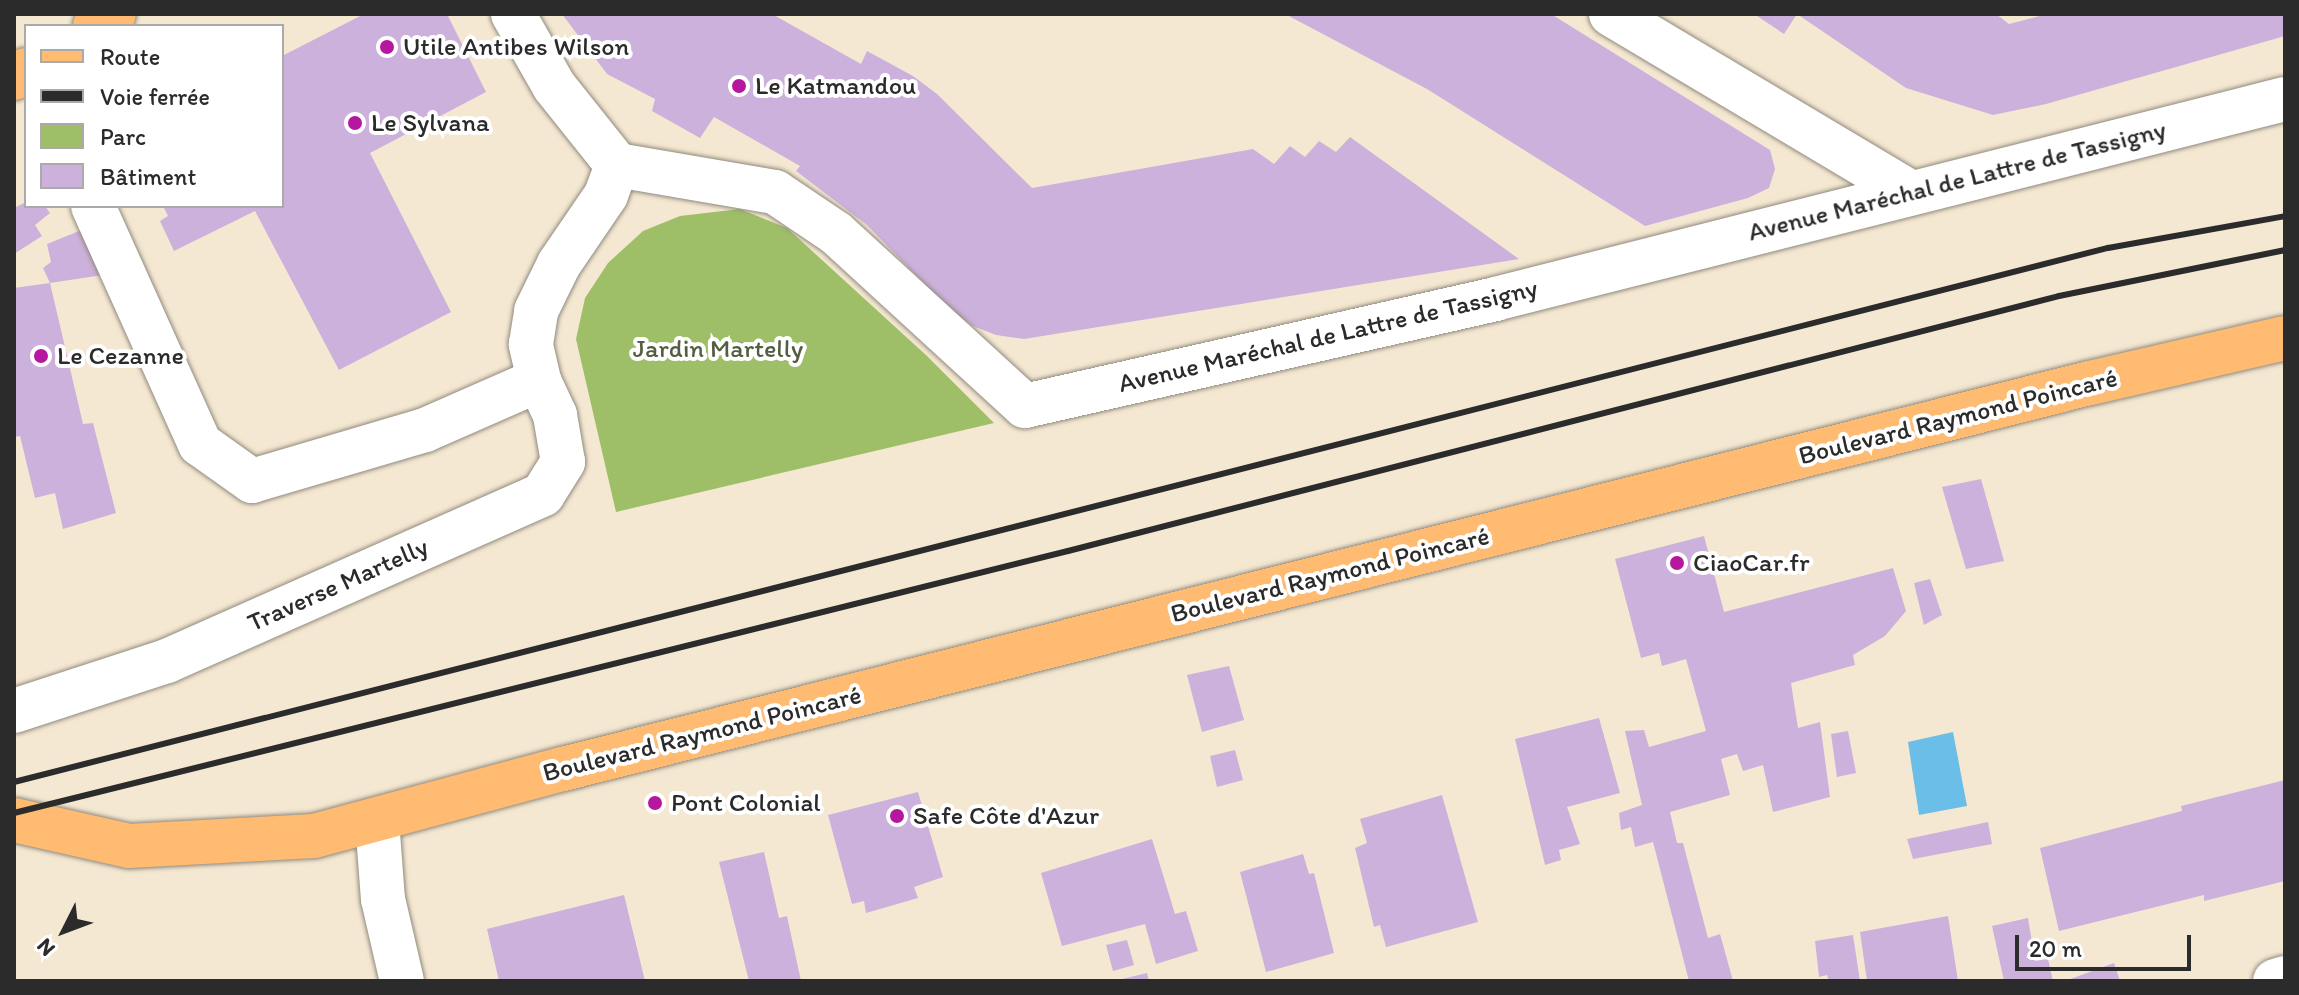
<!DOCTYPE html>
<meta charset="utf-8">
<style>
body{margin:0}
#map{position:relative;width:2299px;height:995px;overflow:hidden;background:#f5e8d2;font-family:Itim,sans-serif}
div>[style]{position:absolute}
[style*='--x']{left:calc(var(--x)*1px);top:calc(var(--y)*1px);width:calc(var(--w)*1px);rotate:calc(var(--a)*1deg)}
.green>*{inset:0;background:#9ebf68}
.water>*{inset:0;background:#6bbee7}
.building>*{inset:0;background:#ccb1dc}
.path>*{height:5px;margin-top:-2.5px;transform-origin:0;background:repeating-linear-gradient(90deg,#908a7e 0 6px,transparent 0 12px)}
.roads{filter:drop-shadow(0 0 2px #908a7e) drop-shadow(0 0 2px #908a7e)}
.minor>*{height:44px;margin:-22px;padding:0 22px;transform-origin:22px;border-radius:22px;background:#fff}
.major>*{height:44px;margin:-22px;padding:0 22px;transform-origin:22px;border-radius:22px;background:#febb71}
.rail>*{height:6px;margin:-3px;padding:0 3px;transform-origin:3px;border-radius:3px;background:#2b2b2b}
.dots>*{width:22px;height:22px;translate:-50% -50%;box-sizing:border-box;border:4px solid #fff;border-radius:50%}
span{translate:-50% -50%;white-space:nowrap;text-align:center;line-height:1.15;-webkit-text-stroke:8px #fff;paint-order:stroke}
.poi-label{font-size:26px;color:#2b2b2b}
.left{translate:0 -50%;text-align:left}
.street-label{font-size:26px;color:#2b2b2b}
.park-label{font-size:26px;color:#535f40}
.frame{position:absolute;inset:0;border:16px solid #2b2b2b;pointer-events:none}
.legend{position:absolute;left:24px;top:24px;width:260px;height:184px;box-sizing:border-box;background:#fff;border:2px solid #aaa;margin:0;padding:10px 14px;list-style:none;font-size:24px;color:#2b2b2b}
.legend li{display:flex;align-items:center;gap:16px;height:40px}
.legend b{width:40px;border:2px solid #aaa}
.north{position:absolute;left:24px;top:891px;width:80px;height:80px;-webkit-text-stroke:6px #fff;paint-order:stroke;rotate:228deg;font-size:22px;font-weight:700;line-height:32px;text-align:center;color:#2b2b2b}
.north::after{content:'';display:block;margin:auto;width:28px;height:36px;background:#2b2b2b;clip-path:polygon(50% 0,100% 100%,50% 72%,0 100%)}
.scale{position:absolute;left:2015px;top:935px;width:176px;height:36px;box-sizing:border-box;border:4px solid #2b2b2b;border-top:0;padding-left:10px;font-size:24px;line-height:28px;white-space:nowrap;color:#2b2b2b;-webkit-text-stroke:6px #fff;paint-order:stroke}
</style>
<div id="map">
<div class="green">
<div style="clip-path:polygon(740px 209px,787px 228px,927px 356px,994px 423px,616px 512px,576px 339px,585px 298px,608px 263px,643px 231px,680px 216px)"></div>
</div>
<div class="water">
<div style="clip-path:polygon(1953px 732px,1967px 806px,1919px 815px,1908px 742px)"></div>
</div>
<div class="building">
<div style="clip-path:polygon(364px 14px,447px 14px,486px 92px,370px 153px,451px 312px,339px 370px,255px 211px,174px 251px,160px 221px,168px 216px,163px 206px,282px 206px,282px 56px)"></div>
<div style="clip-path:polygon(562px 14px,772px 14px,861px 64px,867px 51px,913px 76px,937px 94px,1032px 188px,1253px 149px,1274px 164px,1290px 146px,1305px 157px,1319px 141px,1336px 152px,1350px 137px,1519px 259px,1024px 339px,996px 335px,973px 326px,949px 309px,867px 225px,796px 171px,800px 166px,714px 117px,700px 138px,652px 111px,655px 99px,607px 74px)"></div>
<div style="clip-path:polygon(1285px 14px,1551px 14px,1770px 150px,1775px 169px,1769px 188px,1748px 198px,1645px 226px,1427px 89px)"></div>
<div style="clip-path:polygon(1754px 14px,1996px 14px,2009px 24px,2047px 14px,2285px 14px,2285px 36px,2046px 104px,1993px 115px,1906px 88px,1797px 14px,1784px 34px)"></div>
<div style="clip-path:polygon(26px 202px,26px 206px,45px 206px,50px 213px,35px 225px,42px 236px,14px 254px,14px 208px)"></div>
<div style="clip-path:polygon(89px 227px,103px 275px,50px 283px,83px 424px,93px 423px,116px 513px,63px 529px,55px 493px,35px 498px,20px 436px,14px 437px,14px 288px,50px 283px,43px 268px,51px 262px,47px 244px)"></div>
<div style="clip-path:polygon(1981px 479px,2004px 561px,1966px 569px,1942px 487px)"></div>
<div style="clip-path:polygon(1704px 536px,1724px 612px,1893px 568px,1906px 611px,1885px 636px,1853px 655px,1855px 665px,1791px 683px,1798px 728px,1820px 722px,1830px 797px,1773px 812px,1763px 765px,1743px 771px,1737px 754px,1721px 759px,1730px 795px,1670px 812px,1677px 843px,1683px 843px,1708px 938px,1720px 934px,1733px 981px,1689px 981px,1653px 842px,1635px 847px,1631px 827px,1621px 830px,1619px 813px,1642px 805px,1625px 731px,1644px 730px,1649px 747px,1706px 731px,1686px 659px,1662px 666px,1659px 653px,1641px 658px,1615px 559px)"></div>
<div style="clip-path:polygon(1930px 579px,1942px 615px,1924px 625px,1914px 583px)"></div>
<div style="clip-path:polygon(1229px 666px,1244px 720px,1202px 732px,1187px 675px)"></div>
<div style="clip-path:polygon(1599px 718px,1620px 793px,1567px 807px,1580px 844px,1559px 850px,1561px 860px,1545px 865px,1515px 739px)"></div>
<div style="clip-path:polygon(1848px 731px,1856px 773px,1837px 777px,1831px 734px)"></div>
<div style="clip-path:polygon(1235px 750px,1243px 780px,1217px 787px,1210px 756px)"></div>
<div style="clip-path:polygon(2285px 780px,2285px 881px,2204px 901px,2204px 895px,2059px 931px,2040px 848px,2182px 811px,2181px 806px)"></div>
<div style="clip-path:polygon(918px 792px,943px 877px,914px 887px,918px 898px,866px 913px,864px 901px,852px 904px,828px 815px)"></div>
<div style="clip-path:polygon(1442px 795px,1478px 922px,1386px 947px,1380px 925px,1374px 927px,1355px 848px,1367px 843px,1360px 819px)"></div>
<div style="clip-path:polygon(1988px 822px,1992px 844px,1913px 859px,1907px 839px)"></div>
<div style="clip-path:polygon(1152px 839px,1175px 914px,1186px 911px,1198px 951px,1156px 964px,1145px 924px,1062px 946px,1041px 873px)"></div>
<div style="clip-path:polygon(764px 852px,779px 918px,787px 916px,801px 981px,749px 981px,719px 862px)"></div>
<div style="clip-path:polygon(1303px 854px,1309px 874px,1314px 873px,1334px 953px,1266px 972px,1240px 872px)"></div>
<div style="clip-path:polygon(624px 895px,645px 981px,499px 981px,487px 929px)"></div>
<div style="clip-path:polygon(1948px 916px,1958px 981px,1867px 981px,1860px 932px)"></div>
<div style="clip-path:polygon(2028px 918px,2035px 961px,2048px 959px,2053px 981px,2004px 981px,1992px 926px)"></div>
<div style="clip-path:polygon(1853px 935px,1860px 981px,1829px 981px,1827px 975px,1819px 977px,1815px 941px)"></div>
<div style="clip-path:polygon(1127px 940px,1134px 965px,1113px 971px,1106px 945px)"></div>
<div style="clip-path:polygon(2114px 963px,2120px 981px,2065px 981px)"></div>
<div style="clip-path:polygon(1147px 973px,1149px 981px,1118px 981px,1118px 980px)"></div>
</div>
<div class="path">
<div style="--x:737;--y:343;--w:54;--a:17.1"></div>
</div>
<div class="roads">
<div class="minor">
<div style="--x:513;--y:14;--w:83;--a:60.3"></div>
<div style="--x:554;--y:86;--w:101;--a:51.4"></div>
<div style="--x:617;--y:165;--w:160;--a:9.7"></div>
<div style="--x:775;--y:192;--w:73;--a:33.9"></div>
<div style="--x:836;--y:233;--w:256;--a:42.5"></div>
<div style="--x:1025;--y:406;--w:482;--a:-12.8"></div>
<div style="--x:1495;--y:299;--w:815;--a:-14.21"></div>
<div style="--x:1611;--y:14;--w:348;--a:30.8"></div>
<div style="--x:93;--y:206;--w:261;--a:65.8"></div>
<div style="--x:200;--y:444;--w:64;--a:35.4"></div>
<div style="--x:252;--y:481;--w:180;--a:-16.4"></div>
<div style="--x:425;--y:430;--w:124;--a:-23.7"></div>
<div style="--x:14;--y:711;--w:161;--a:-18.1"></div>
<div style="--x:167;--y:661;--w:411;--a:-23.9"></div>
<div style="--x:543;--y:494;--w:38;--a:-58"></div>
<div style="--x:563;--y:462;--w:48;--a:-99.7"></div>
<div style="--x:555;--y:415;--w:38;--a:-115"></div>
<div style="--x:539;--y:380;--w:37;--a:-103"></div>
<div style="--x:531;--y:344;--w:33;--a:-81"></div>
<div style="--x:536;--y:311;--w:52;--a:-63.9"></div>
<div style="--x:559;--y:264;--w:83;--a:-55.7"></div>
<div style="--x:606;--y:195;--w:32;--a:-70"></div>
<div style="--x:377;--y:820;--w:79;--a:85.7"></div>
<div style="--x:383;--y:899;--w:84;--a:77"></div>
<div style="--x:2275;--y:981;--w:10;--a:-17"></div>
</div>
<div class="major">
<div style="--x:95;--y:26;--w:22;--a:-32"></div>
<div style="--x:14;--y:78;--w:14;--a:-34"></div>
<div style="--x:14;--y:820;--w:118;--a:12.7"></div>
<div style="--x:129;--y:846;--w:185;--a:-3.1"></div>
<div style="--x:314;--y:836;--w:258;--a:-15.1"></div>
<div style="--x:563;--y:769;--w:1575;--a:-14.19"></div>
<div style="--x:2090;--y:383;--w:200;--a:-13"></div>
</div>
</div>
<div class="rail">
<div style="--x:14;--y:782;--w:2161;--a:-14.31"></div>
<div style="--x:2108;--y:248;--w:180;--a:-10.2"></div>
<div style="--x:14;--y:813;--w:1086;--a:-13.96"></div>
<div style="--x:1068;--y:551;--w:1023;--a:-14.43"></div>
<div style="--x:2059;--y:296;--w:231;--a:-11.5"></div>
</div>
<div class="dots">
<div style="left:387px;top:47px;background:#b5179e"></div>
<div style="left:739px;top:86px;background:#b5179e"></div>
<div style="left:355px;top:123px;background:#b5179e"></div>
<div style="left:41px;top:356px;background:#b5179e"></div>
<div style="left:1677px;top:563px;background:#b5179e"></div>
<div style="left:655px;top:803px;background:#b5179e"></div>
<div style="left:897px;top:816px;background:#b5179e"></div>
</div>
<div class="poi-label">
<span class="left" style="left:403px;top:47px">Utile Antibes Wilson</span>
<span class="left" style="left:755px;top:86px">Le Katmandou</span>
<span class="left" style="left:371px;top:123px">Le Sylvana</span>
<span class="left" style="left:57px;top:356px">Le Cezanne</span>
<span class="left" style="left:1693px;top:563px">CiaoCar.fr</span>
<span class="left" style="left:671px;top:803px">Pont Colonial</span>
<span class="left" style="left:913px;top:816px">Safe Côte d'Azur</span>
</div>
<div class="street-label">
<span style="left:1957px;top:181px;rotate:-14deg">Avenue Maréchal de Lattre de Tassigny</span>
<span style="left:1328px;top:336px;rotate:-13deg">Avenue Maréchal de Lattre de Tassigny</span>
<span style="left:1958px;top:417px;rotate:-14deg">Boulevard Raymond Poincaré</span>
<span style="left:1330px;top:575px;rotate:-14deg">Boulevard Raymond Poincaré</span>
<span style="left:338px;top:585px;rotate:-24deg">Traverse Martelly</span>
<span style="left:702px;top:734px;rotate:-14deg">Boulevard Raymond Poincaré</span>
</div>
<div class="park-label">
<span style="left:718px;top:349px">Jardin Martelly</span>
</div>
<div class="frame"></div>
<ul class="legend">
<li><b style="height:10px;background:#febb71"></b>Route</li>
<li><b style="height:10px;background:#2b2b2b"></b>Voie ferrée</li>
<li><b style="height:22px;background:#9ebf68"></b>Parc</li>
<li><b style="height:22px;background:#ccb1dc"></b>Bâtiment</li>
</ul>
<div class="north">N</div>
<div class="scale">20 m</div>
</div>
